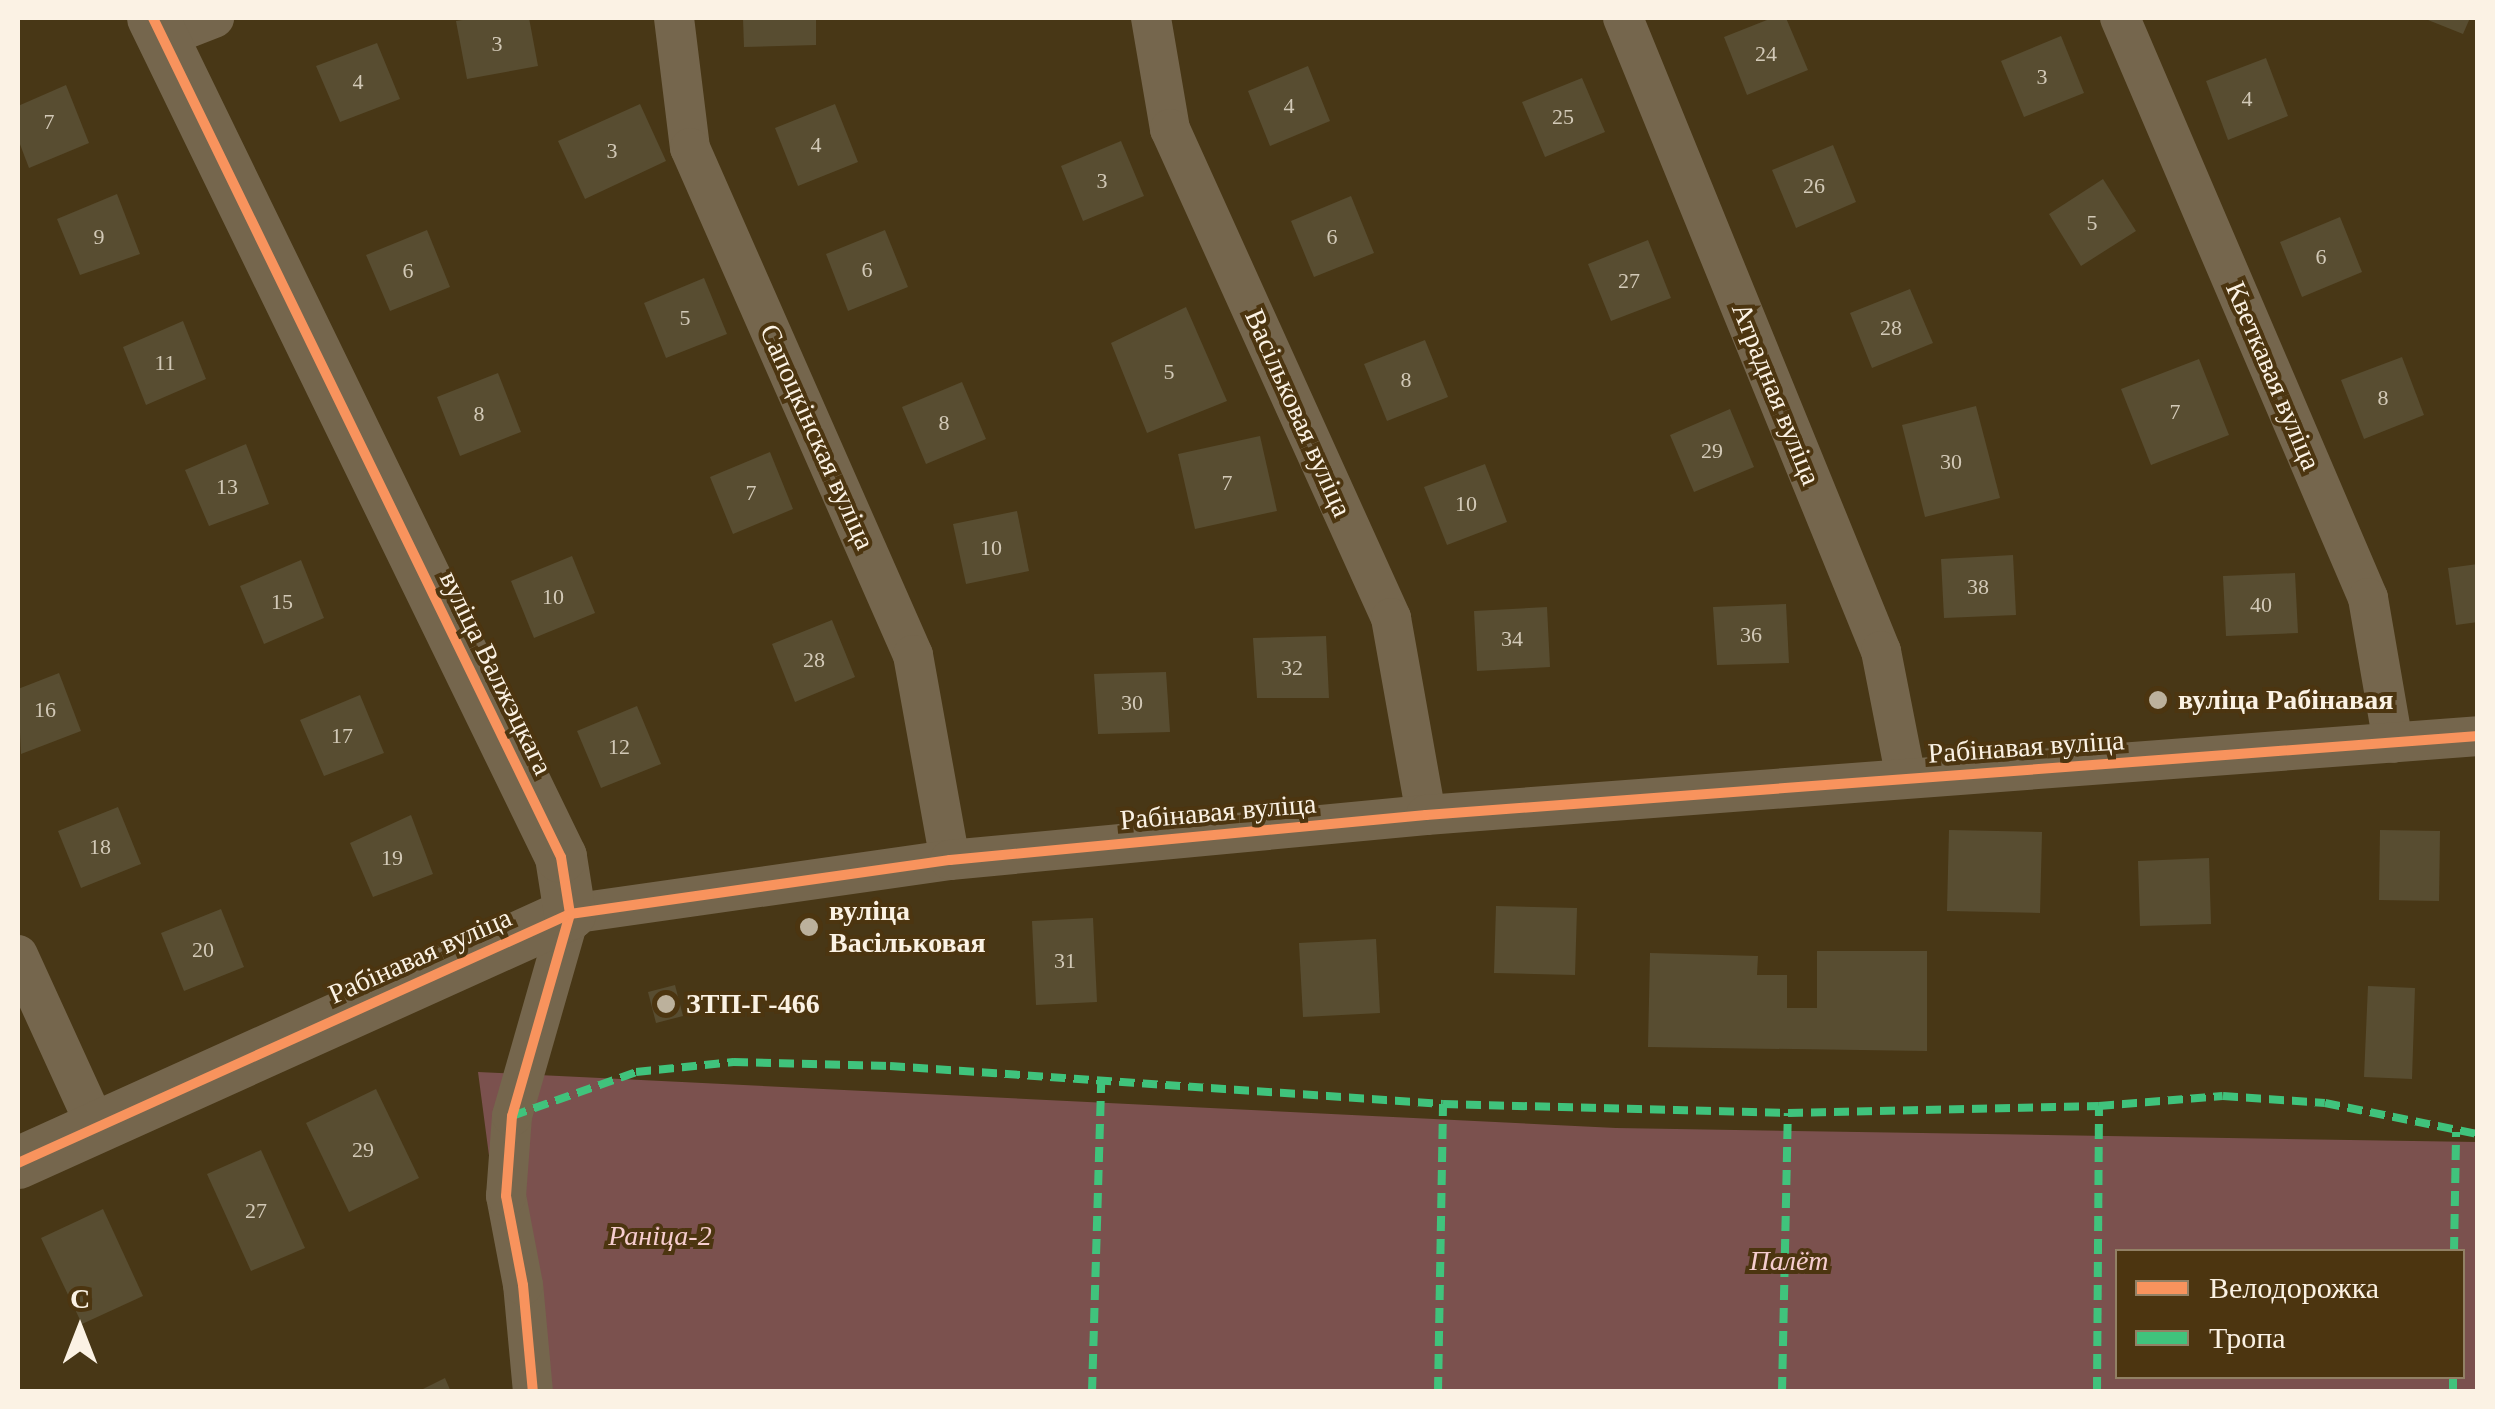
<!DOCTYPE html>
<meta charset="utf-8">
<style>
body{margin:0}
#map{position:relative;width:2495px;height:1409px;overflow:hidden;background:#483716;font-family:Georgia,serif}
div>[style]{position:absolute}
[style*='--x']{left:calc(var(--x)*1px);top:calc(var(--y)*1px);width:calc(var(--w)*1px);rotate:calc(var(--a)*1deg)}
.green>*{inset:0;background:#7b514e}
.building>*{inset:0;background:#584d31}
.minor>*{height:40px;margin:-20px;padding:0 20px;transform-origin:20px;border-radius:20px;background:#75664d}
.tertiary>*{height:52px;margin:-26px;padding:0 26px;transform-origin:26px;border-radius:26px;background:#75664d}
.quiet>*{height:8px;margin-top:-4px;transform-origin:0;background:repeating-linear-gradient(90deg,#40c37c 0 15px,transparent 0 23px)}
.cycleway>*{height:10px;margin:-5px;padding:0 5px;transform-origin:5px;border-radius:5px;background:#f8935d}
.dots>*{width:28px;height:28px;translate:-50% -50%;box-sizing:border-box;border:5px solid #4c3510;border-radius:50%}
span{translate:-50% -50%;white-space:nowrap;text-align:center;line-height:1.15;-webkit-text-stroke:8px #4c3510;paint-order:stroke}
.number-label{font-size:22px;color:#d2c9b7}
.number-label span{-webkit-text-stroke-width:0}
.street-label{font-size:28px;color:#fbf2e4}
.poi-label{font-size:28px;color:#fbf2e4;font-weight:700}
.left{translate:0 -50%;text-align:left}
.park-label{font-size:28px;color:#f6cdcf;font-style:italic}
.frame{position:absolute;inset:0;border:20px solid #fbf2e4;pointer-events:none}
.legend{position:absolute;left:2115px;top:1249px;width:350px;height:130px;box-sizing:border-box;background:#4c3510;border:2px solid #928165;margin:0;padding:12px 18px;list-style:none;font-size:30px;color:#fbf2e4}
.legend li{display:flex;align-items:center;gap:20px;height:50px}
.legend b{width:50px;border:2px solid #928165}
.north{position:absolute;left:30px;top:1279px;width:100px;height:100px;-webkit-text-stroke:8px #4c3510;paint-order:stroke;rotate:0deg;font-size:28px;font-weight:700;line-height:40px;text-align:center;color:#fbf2e4}
.north::after{content:'';display:block;margin:auto;width:35px;height:45px;background:#fbf2e4;clip-path:polygon(50% 0,100% 100%,50% 72%,0 100%)}
</style>
<div id="map">
<div class="green">
<div style="clip-path:polygon(evenodd,478px 1072px,1616px 1128px,2477px 1142px,2477px 1391px,520px 1391px,478px 1072px,2118px 1252px,2462px 1252px,2462px 1376px,2118px 1376px,2118px 1252px)"></div>
</div>
<div class="building">
<div style="clip-path:polygon(475px 18px,529px 18px,538px 66px,467px 79px,456px 21px)"></div>
<div style="clip-path:polygon(743px 18px,816px 18px,816px 45px,744px 47px)"></div>
<div style="clip-path:polygon(1772px 18px,1786px 18px,1808px 70px,1747px 95px,1724px 37px)"></div>
<div style="clip-path:polygon(2423px 18px,2470px 18px,2463px 34px)"></div>
<div style="clip-path:polygon(2061px 36px,2084px 93px,2024px 117px,2001px 61px)"></div>
<div style="clip-path:polygon(377px 43px,400px 99px,340px 122px,316px 66px)"></div>
<div style="clip-path:polygon(2266px 58px,2288px 116px,2228px 140px,2206px 81px)"></div>
<div style="clip-path:polygon(1308px 66px,1330px 121px,1270px 146px,1248px 91px)"></div>
<div style="clip-path:polygon(1582px 78px,1605px 132px,1545px 157px,1522px 102px)"></div>
<div style="clip-path:polygon(66px 85px,89px 143px,29px 168px,18px 139px,18px 106px)"></div>
<div style="clip-path:polygon(640px 104px,666px 161px,585px 199px,558px 141px)"></div>
<div style="clip-path:polygon(835px 104px,858px 162px,798px 186px,775px 128px)"></div>
<div style="clip-path:polygon(1121px 141px,1144px 196px,1083px 221px,1061px 166px)"></div>
<div style="clip-path:polygon(1833px 145px,1856px 202px,1796px 228px,1772px 170px)"></div>
<div style="clip-path:polygon(2103px 179px,2136px 231px,2081px 266px,2049px 214px)"></div>
<div style="clip-path:polygon(117px 194px,140px 254px,80px 275px,57px 219px)"></div>
<div style="clip-path:polygon(1351px 196px,1374px 253px,1314px 277px,1291px 221px)"></div>
<div style="clip-path:polygon(2340px 217px,2362px 272px,2302px 297px,2280px 242px)"></div>
<div style="clip-path:polygon(427px 230px,450px 287px,390px 311px,366px 255px)"></div>
<div style="clip-path:polygon(885px 230px,908px 287px,848px 311px,826px 254px)"></div>
<div style="clip-path:polygon(1648px 240px,1671px 298px,1611px 321px,1588px 264px)"></div>
<div style="clip-path:polygon(704px 278px,727px 334px,666px 358px,644px 303px)"></div>
<div style="clip-path:polygon(1910px 289px,1933px 343px,1872px 368px,1850px 313px)"></div>
<div style="clip-path:polygon(1186px 307px,1227px 401px,1147px 433px,1111px 343px)"></div>
<div style="clip-path:polygon(183px 321px,206px 379px,146px 405px,123px 347px)"></div>
<div style="clip-path:polygon(1425px 340px,1448px 397px,1387px 421px,1364px 364px)"></div>
<div style="clip-path:polygon(2402px 357px,2424px 415px,2364px 439px,2341px 380px)"></div>
<div style="clip-path:polygon(2199px 359px,2229px 435px,2151px 465px,2121px 389px)"></div>
<div style="clip-path:polygon(498px 373px,521px 432px,460px 456px,437px 397px)"></div>
<div style="clip-path:polygon(962px 382px,986px 439px,926px 464px,902px 407px)"></div>
<div style="clip-path:polygon(1976px 406px,2000px 498px,1925px 517px,1902px 425px)"></div>
<div style="clip-path:polygon(1730px 409px,1754px 467px,1694px 492px,1670px 435px)"></div>
<div style="clip-path:polygon(1260px 436px,1277px 511px,1195px 529px,1178px 454px)"></div>
<div style="clip-path:polygon(246px 444px,269px 504px,209px 526px,185px 470px)"></div>
<div style="clip-path:polygon(770px 452px,793px 509px,733px 534px,710px 477px)"></div>
<div style="clip-path:polygon(1485px 464px,1507px 522px,1447px 545px,1424px 487px)"></div>
<div style="clip-path:polygon(1017px 511px,1029px 571px,966px 584px,953px 524px)"></div>
<div style="clip-path:polygon(2013px 555px,2016px 615px,1944px 618px,1941px 559px)"></div>
<div style="clip-path:polygon(572px 556px,595px 613px,534px 638px,511px 581px)"></div>
<div style="clip-path:polygon(301px 560px,324px 618px,264px 644px,240px 586px)"></div>
<div style="clip-path:polygon(2478px 564px,2478px 622px,2456px 625px,2448px 568px)"></div>
<div style="clip-path:polygon(2295px 573px,2298px 633px,2226px 636px,2223px 576px)"></div>
<div style="clip-path:polygon(1786px 604px,1789px 663px,1717px 665px,1713px 607px)"></div>
<div style="clip-path:polygon(1547px 607px,1550px 667px,1477px 671px,1474px 611px)"></div>
<div style="clip-path:polygon(832px 620px,855px 677px,795px 702px,772px 644px)"></div>
<div style="clip-path:polygon(1326px 636px,1329px 698px,1257px 698px,1253px 638px)"></div>
<div style="clip-path:polygon(1166px 672px,1170px 732px,1098px 734px,1094px 674px)"></div>
<div style="clip-path:polygon(59px 673px,81px 731px,21px 754px,18px 689px)"></div>
<div style="clip-path:polygon(360px 695px,384px 753px,324px 776px,300px 720px)"></div>
<div style="clip-path:polygon(637px 706px,661px 764px,601px 788px,577px 731px)"></div>
<div style="clip-path:polygon(118px 807px,141px 864px,81px 888px,58px 831px)"></div>
<div style="clip-path:polygon(411px 815px,433px 874px,373px 897px,350px 843px)"></div>
<div style="clip-path:polygon(1949px 830px,2042px 832px,2040px 913px,1947px 911px)"></div>
<div style="clip-path:polygon(2380px 830px,2440px 831px,2439px 901px,2379px 900px)"></div>
<div style="clip-path:polygon(2209px 858px,2211px 924px,2140px 926px,2138px 861px)"></div>
<div style="clip-path:polygon(1496px 906px,1577px 908px,1575px 975px,1494px 973px)"></div>
<div style="clip-path:polygon(221px 909px,244px 967px,184px 991px,161px 933px)"></div>
<div style="clip-path:polygon(1093px 918px,1097px 1002px,1036px 1005px,1032px 921px)"></div>
<div style="clip-path:polygon(1376px 939px,1380px 1013px,1303px 1017px,1299px 943px)"></div>
<div style="clip-path:polygon(1817px 951px,1927px 951px,1927px 1051px,1648px 1047px,1650px 953px,1758px 956px,1757px 975px,1787px 975px,1787px 1008px,1817px 1008px)"></div>
<div style="clip-path:polygon(675px 985px,683px 1016px,656px 1023px,648px 992px)"></div>
<div style="clip-path:polygon(2368px 986px,2415px 988px,2412px 1079px,2364px 1077px)"></div>
<div style="clip-path:polygon(376px 1089px,419px 1178px,349px 1212px,306px 1123px)"></div>
<div style="clip-path:polygon(261px 1150px,305px 1248px,251px 1271px,207px 1174px)"></div>
<div style="clip-path:polygon(103px 1209px,143px 1296px,82px 1324px,41px 1238px)"></div>
<div style="clip-path:polygon(445px 1378px,451px 1392px,417px 1392px)"></div>
</div>
<div class="minor">
<div style="--x:674;--y:18;--w:131;--a:83"></div>
<div style="--x:690;--y:148;--w:554;--a:66.26"></div>
<div style="--x:913;--y:655;--w:208;--a:79.8"></div>
<div style="--x:1151;--y:18;--w:113;--a:80.3"></div>
<div style="--x:1170;--y:129;--w:537;--a:65.68"></div>
<div style="--x:1391;--y:618;--w:200;--a:79.9"></div>
<div style="--x:1623;--y:18;--w:684;--a:67.83"></div>
<div style="--x:1881;--y:651;--w:129;--a:78.9"></div>
<div style="--x:2120;--y:18;--w:631;--a:66.85"></div>
<div style="--x:2368;--y:598;--w:147;--a:80.2"></div>
<div style="--x:163;--y:38;--w:55;--a:-21.4"></div>
<div style="--x:18;--y:955;--w:188;--a:65.5"></div>
<div style="--x:533;--y:1392;--w:107;--a:-95.3"></div>
<div style="--x:523;--y:1285;--w:91;--a:-100.8"></div>
<div style="--x:506;--y:1196;--w:80;--a:-85.7"></div>
<div style="--x:512;--y:1116;--w:210;--a:-74"></div>
<div style="--x:570;--y:914;--w:384;--a:-8.1"></div>
<div style="--x:950;--y:860;--w:478;--a:-5.4"></div>
<div style="--x:1426;--y:815;--w:1055;--a:-4.29"></div>
</div>
<div class="tertiary">
<div style="--x:18;--y:1163;--w:606;--a:-24.28"></div>
<div style="--x:570;--y:914;--w:58;--a:-99"></div>
<div style="--x:561;--y:857;--w:933;--a:-115.93"></div>
</div>
<div class="quiet">
<div style="--x:512;--y:1116;--w:132;--a:-19.5"></div>
<div style="--x:636;--y:1072;--w:98;--a:-5.9"></div>
<div style="--x:733;--y:1062;--w:157;--a:1.5"></div>
<div style="--x:890;--y:1066;--w:554;--a:3.93"></div>
<div style="--x:1443;--y:1104;--w:345;--a:1.5"></div>
<div style="--x:1788;--y:1113;--w:311;--a:-1.3"></div>
<div style="--x:2099;--y:1106;--w:124;--a:-4.6"></div>
<div style="--x:2223;--y:1096;--w:102;--a:3.9"></div>
<div style="--x:2325;--y:1103;--w:156;--a:11.5"></div>
<div style="--x:2454;--y:1252;--w:120;--a:-89"></div>
<div style="--x:1092;--y:1392;--w:312;--a:-88.3"></div>
<div style="--x:1438;--y:1392;--w:288;--a:-89"></div>
<div style="--x:1782;--y:1392;--w:279;--a:-88.8"></div>
<div style="--x:2097;--y:1392;--w:286;--a:-89.6"></div>
<div style="--x:2453;--y:1392;--w:16;--a:-90"></div>
</div>
<div class="cycleway">
<div style="--x:153;--y:18;--w:933;--a:64.07"></div>
<div style="--x:561;--y:857;--w:58;--a:81"></div>
<div style="--x:570;--y:914;--w:210;--a:106"></div>
<div style="--x:512;--y:1116;--w:80;--a:94.3"></div>
<div style="--x:506;--y:1196;--w:91;--a:79.2"></div>
<div style="--x:523;--y:1285;--w:107;--a:84.7"></div>
<div style="--x:18;--y:1163;--w:606;--a:-24.28"></div>
<div style="--x:570;--y:914;--w:384;--a:-8.1"></div>
<div style="--x:950;--y:860;--w:478;--a:-5.4"></div>
<div style="--x:1426;--y:815;--w:1055;--a:-4.29"></div>
</div>
<div class="dots">
<div style="left:2158px;top:700px;background:#bcb19c"></div>
<div style="left:809px;top:927px;background:#bcb19c"></div>
<div style="left:666px;top:1004px;background:#bcb19c"></div>
</div>
<div class="number-label">
<span style="left:497px;top:44px">3</span>
<span style="left:1766px;top:54px">24</span>
<span style="left:2042px;top:77px">3</span>
<span style="left:358px;top:82px">4</span>
<span style="left:2247px;top:99px">4</span>
<span style="left:1289px;top:106px">4</span>
<span style="left:1563px;top:117px">25</span>
<span style="left:49px;top:122px">7</span>
<span style="left:816px;top:145px">4</span>
<span style="left:612px;top:151px">3</span>
<span style="left:1102px;top:181px">3</span>
<span style="left:1814px;top:186px">26</span>
<span style="left:2092px;top:223px">5</span>
<span style="left:99px;top:237px">9</span>
<span style="left:1332px;top:237px">6</span>
<span style="left:2321px;top:257px">6</span>
<span style="left:867px;top:270px">6</span>
<span style="left:408px;top:271px">6</span>
<span style="left:1629px;top:281px">27</span>
<span style="left:685px;top:318px">5</span>
<span style="left:1891px;top:328px">28</span>
<span style="left:165px;top:363px">11</span>
<span style="left:1169px;top:372px">5</span>
<span style="left:1406px;top:380px">8</span>
<span style="left:2383px;top:398px">8</span>
<span style="left:2175px;top:412px">7</span>
<span style="left:479px;top:414px">8</span>
<span style="left:944px;top:423px">8</span>
<span style="left:1712px;top:451px">29</span>
<span style="left:1951px;top:462px">30</span>
<span style="left:1227px;top:483px">7</span>
<span style="left:227px;top:487px">13</span>
<span style="left:751px;top:493px">7</span>
<span style="left:1466px;top:504px">10</span>
<span style="left:991px;top:548px">10</span>
<span style="left:1978px;top:587px">38</span>
<span style="left:553px;top:597px">10</span>
<span style="left:282px;top:602px">15</span>
<span style="left:2261px;top:605px">40</span>
<span style="left:1751px;top:635px">36</span>
<span style="left:1512px;top:639px">34</span>
<span style="left:814px;top:660px">28</span>
<span style="left:1292px;top:668px">32</span>
<span style="left:1132px;top:703px">30</span>
<span style="left:45px;top:710px">16</span>
<span style="left:342px;top:736px">17</span>
<span style="left:619px;top:747px">12</span>
<span style="left:100px;top:847px">18</span>
<span style="left:392px;top:858px">19</span>
<span style="left:203px;top:950px">20</span>
<span style="left:1065px;top:961px">31</span>
<span style="left:363px;top:1150px">29</span>
<span style="left:256px;top:1211px">27</span>
</div>
<div class="street-label">
<span style="left:2273px;top:376px;rotate:67deg">Кветкавая вуліца</span>
<span style="left:1776px;top:394px;rotate:68deg">Атрадная вуліца</span>
<span style="left:1298px;top:413px;rotate:66deg">Васільковая вуліца</span>
<span style="left:817px;top:437px;rotate:66deg">Сапоцкінская вуліца</span>
<span style="left:496px;top:673px;rotate:64deg">вуліца Валжэцкага</span>
<span style="left:2026px;top:747px;rotate:-4deg">Рабінавая вуліца</span>
<span style="left:1218px;top:812px;rotate:-5deg">Рабінавая вуліца</span>
<span style="left:420px;top:956px;rotate:-24deg">Рабінавая вуліца</span>
</div>
<div class="poi-label">
<span class="left" style="left:2178px;top:700px">вуліца Рабінавая</span>
<span class="left" style="left:829px;top:927px">вуліца<br>Васільковая</span>
<span class="left" style="left:686px;top:1004px">ЗТП-Г-466</span>
</div>
<div class="park-label">
<span style="left:660px;top:1236px">Раніца-2</span>
<span style="left:1789px;top:1261px">Палёт</span>
</div>
<div class="frame"></div>
<ul class="legend">
<li><b style="height:12px;background:#f8935d"></b>Велодорожка</li>
<li><b style="height:12px;background:#40c37c"></b>Тропа</li>
</ul>
<div class="north">С</div>
</div>
